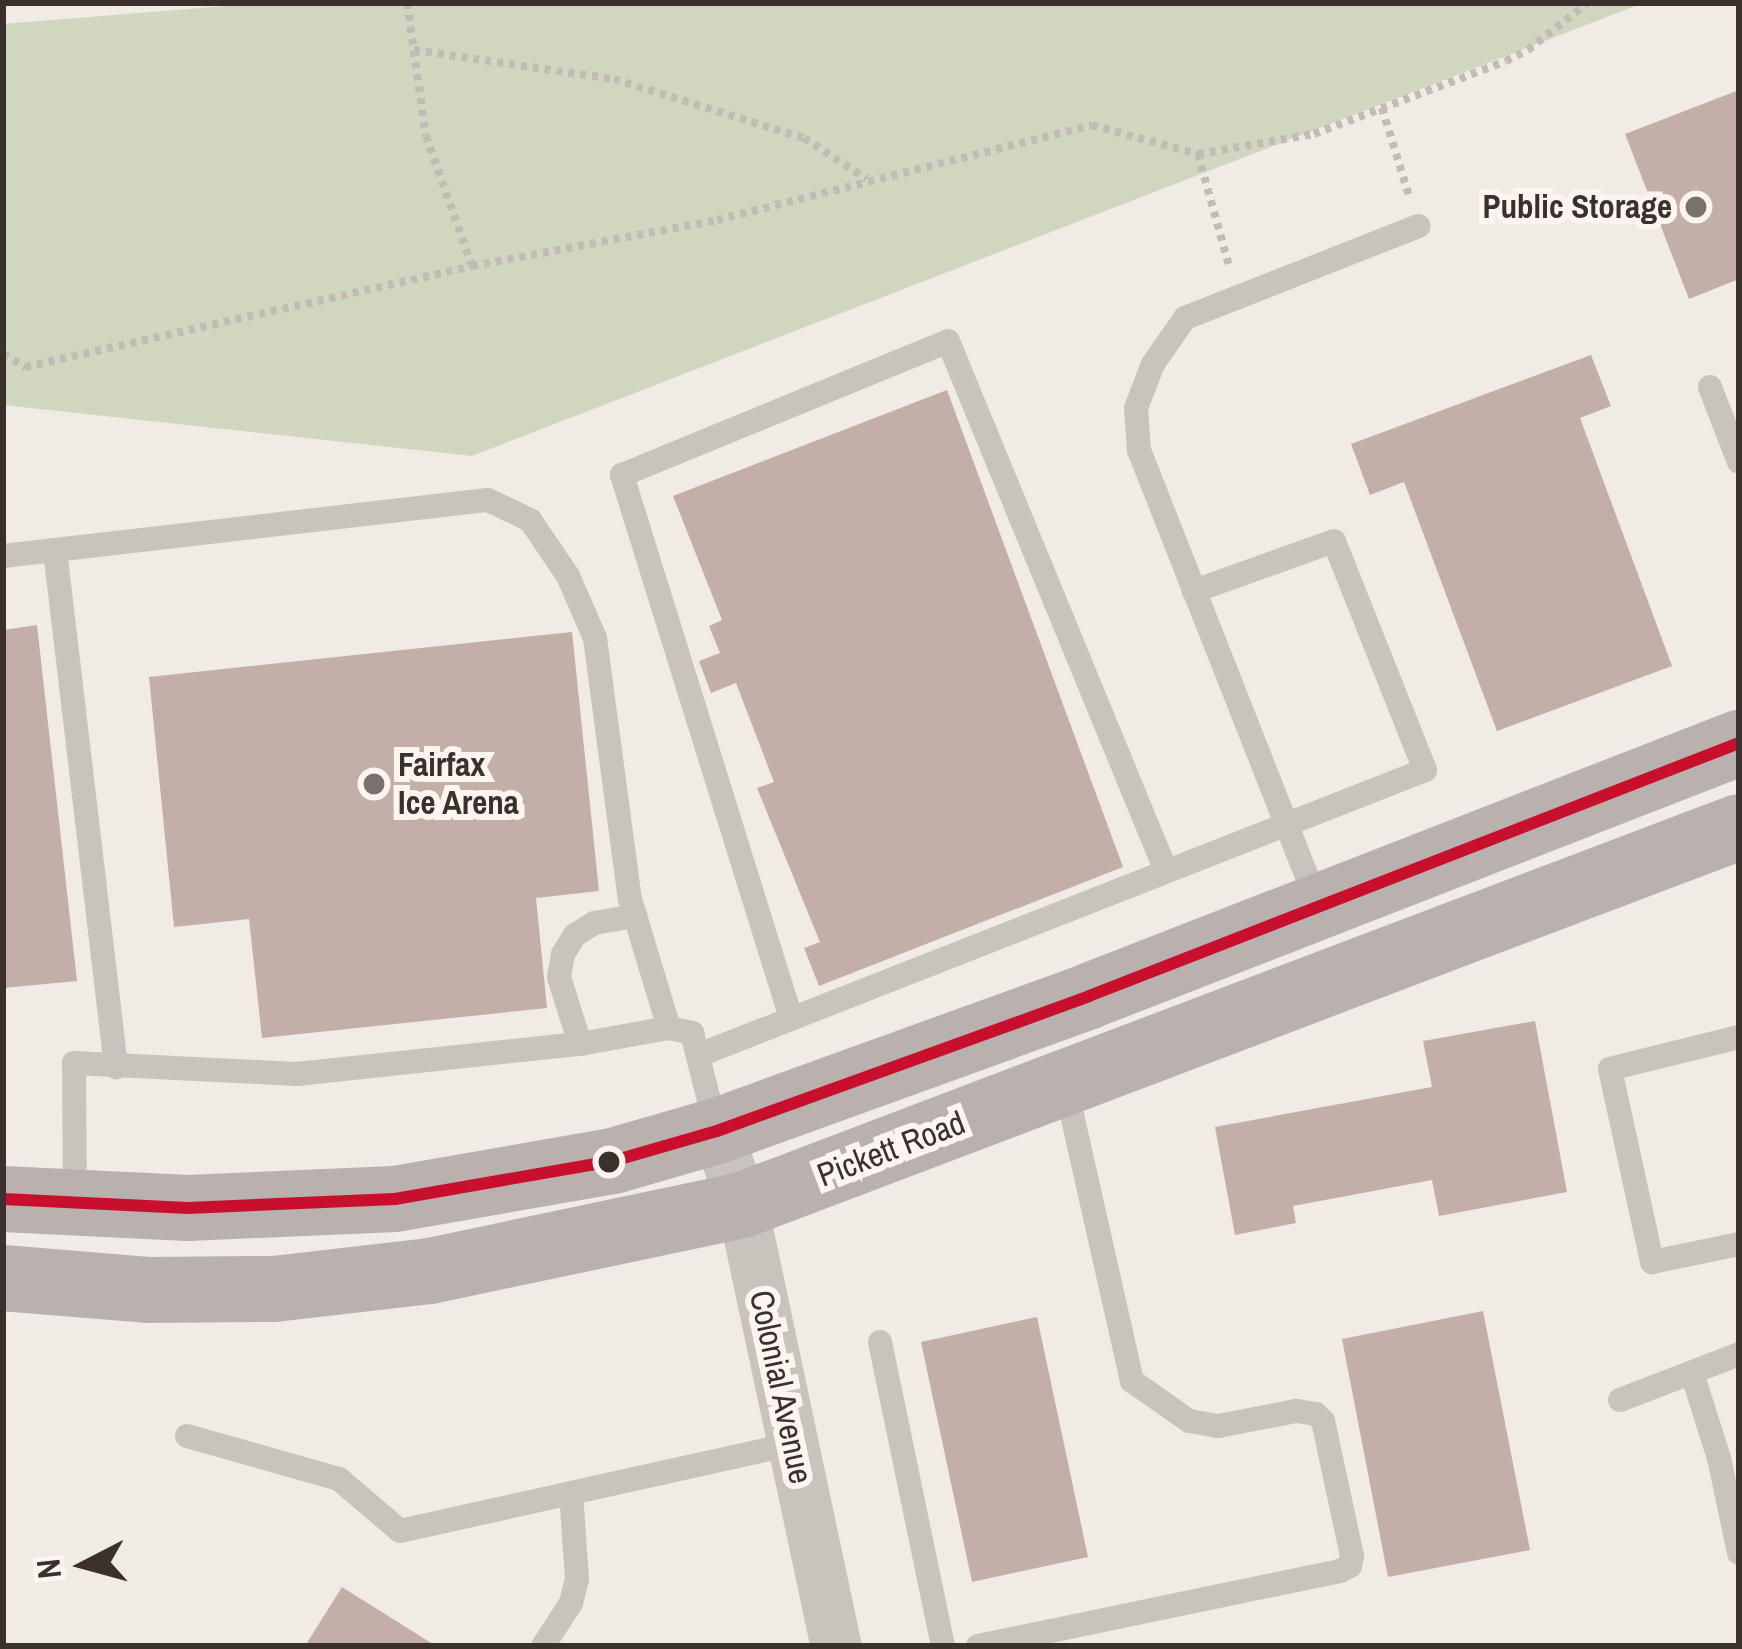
<!DOCTYPE html>
<style>
body{margin:0}
#map{position:relative;width:1742px;height:1649px;overflow:hidden;background:#f0ebe5;font-family:"Archivo Narrow",sans-serif}
div>[style]{position:absolute}
[style*='--x']{left:calc(var(--x)*1px);top:calc(var(--y)*1px);width:calc(var(--w)*1px);rotate:calc(var(--a)*1deg)}
.green>*{inset:0;background:#d1d6bf}
.building>*{inset:0;background:#c3afa7}
.path>*{height:8px;margin-top:-4px;transform-origin:0;background:repeating-linear-gradient(90deg,#c2bbb6 0 6px,transparent 0 12px)}
.service>*{height:24px;margin:-12px;padding:0 12px;transform-origin:12px;border-radius:12px;background:#c9c3be}
.minor>*{height:51px;margin:-25.5px;padding:0 25.5px;transform-origin:25.5px;border-radius:25.5px;background:#c9c3be}
.primary>*{height:66px;margin:-33px;padding:0 33px;transform-origin:33px;border-radius:33px;background:#b8b1ad}
.bus-1>*{height:12px;margin:-6px;padding:0 6px;transform-origin:6px;border-radius:6px;background:#c8102e}
.dots>*{width:33px;height:33px;translate:-50% -50%;box-sizing:border-box;border:6px solid #fbf5ee;border-radius:50%}
span{translate:-50% -50%;white-space:nowrap;text-align:center;line-height:1.15;-webkit-text-stroke:12px #fbf5ee;paint-order:stroke}
.poi-label{font-size:33px;color:#3b302b;font-weight:700}
.right{translate:-100% -50%;text-align:right}
.left{translate:0 -50%;text-align:left}
.street-label{font-size:33px;color:#3b302b}
.frame{position:absolute;inset:0;border:6px solid #3b302b;pointer-events:none}
.north{position:absolute;left:24px;top:1505px;width:120px;height:120px;-webkit-text-stroke:9px #fbf5ee;paint-order:stroke;rotate:264deg;font-size:33px;font-weight:700;line-height:48px;text-align:center;color:#3b302b}
.north::after{content:'';display:block;margin:auto;width:42px;height:54px;background:#3b302b;clip-path:polygon(50% 0,100% 100%,50% 72%,0 100%)}
</style>
<div id="map">
<div class="green">
<div style="clip-path:polygon(263px 3px,1643px 3px,472px 456px,3px 405px,3px 24px)"></div>
</div>
<div class="building">
<div style="clip-path:polygon(1739px 90px,1739px 279px,1689px 299px,1625px 134px)"></div>
<div style="clip-path:polygon(1591px 355px,1611px 406px,1580px 418px,1672px 666px,1497px 731px,1404px 482px,1370px 495px,1351px 444px)"></div>
<div style="clip-path:polygon(947px 390px,1123px 867px,819px 986px,804px 948px,820px 942px,757px 788px,774px 782px,736px 683px,711px 693px,699px 661px,720px 653px,709px 626px,722px 620px,673px 496px)"></div>
<div style="clip-path:polygon(37px 625px,77px 981px,3px 988px,3px 630px)"></div>
<div style="clip-path:polygon(572px 632px,599px 891px,536px 898px,547px 1008px,262px 1038px,249px 919px,174px 927px,149px 677px)"></div>
<div style="clip-path:polygon(1535px 1021px,1567px 1192px,1439px 1216px,1432px 1180px,1293px 1206px,1296px 1223px,1235px 1235px,1215px 1127px,1432px 1087px,1423px 1041px)"></div>
<div style="clip-path:polygon(1483px 1311px,1530px 1550px,1388px 1577px,1342px 1339px)"></div>
<div style="clip-path:polygon(1037px 1317px,1088px 1557px,972px 1582px,921px 1342px)"></div>
<div style="clip-path:polygon(342px 1587px,436px 1646px,305px 1646px)"></div>
</div>
<div class="path">
<div style="--x:407;--y:3;--w:134;--a:81.9"></div>
<div style="--x:426;--y:136;--w:138;--a:70.5"></div>
<div style="--x:472;--y:266;--w:249;--a:-10.6"></div>
<div style="--x:717;--y:220;--w:387;--a:-14.2"></div>
<div style="--x:1092;--y:125;--w:110;--a:15.3"></div>
<div style="--x:1198;--y:154;--w:118;--a:-9.8"></div>
<div style="--x:1314;--y:134;--w:205;--a:-20.8"></div>
<div style="--x:1506;--y:61;--w:25;--a:-27"></div>
<div style="--x:1528;--y:50;--w:75;--a:-38.5"></div>
<div style="--x:414;--y:50;--w:202;--a:8.3"></div>
<div style="--x:614;--y:79;--w:199;--a:17.3"></div>
<div style="--x:804;--y:138;--w:75;--a:33.1"></div>
<div style="--x:1382;--y:108;--w:92;--a:72.9"></div>
<div style="--x:1198;--y:154;--w:116;--a:74.5"></div>
<div style="--x:3;--y:354;--w:26;--a:31"></div>
<div style="--x:25;--y:367;--w:458;--a:-12.7"></div>
</div>
<div class="service">
<div style="--x:1710;--y:387;--w:80;--a:68.9"></div>
<div style="--x:55;--y:550;--w:521;--a:83.27"></div>
<div style="--x:3;--y:556;--w:488;--a:-6.6"></div>
<div style="--x:488;--y:500;--w:47;--a:25.5"></div>
<div style="--x:530;--y:520;--w:68;--a:55.8"></div>
<div style="--x:568;--y:576;--w:68;--a:66.5"></div>
<div style="--x:595;--y:638;--w:263;--a:82.4"></div>
<div style="--x:630;--y:899;--w:135;--a:73.2"></div>
<div style="--x:669;--y:1028;--w:24;--a:12"></div>
<div style="--x:692;--y:1033;--w:98;--a:75.8"></div>
<div style="--x:1317;--y:902;--w:485;--a:-111.5"></div>
<div style="--x:1139;--y:451;--w:43;--a:-94"></div>
<div style="--x:1136;--y:408;--w:47;--a:-68.9"></div>
<div style="--x:1153;--y:364;--w:56;--a:-55.2"></div>
<div style="--x:1185;--y:318;--w:251;--a:-21.5"></div>
<div style="--x:791;--y:1018;--w:569;--a:-107.29"></div>
<div style="--x:622;--y:475;--w:352;--a:-22.3"></div>
<div style="--x:948;--y:341;--w:573;--a:67.64"></div>
<div style="--x:1739;--y:1037;--w:133;--a:166.1"></div>
<div style="--x:1610;--y:1069;--w:198;--a:77.7"></div>
<div style="--x:1652;--y:1262;--w:89;--a:-11.7"></div>
<div style="--x:580;--y:1044;--w:70;--a:-107.4"></div>
<div style="--x:559;--y:977;--w:23;--a:-80"></div>
<div style="--x:563;--y:954;--w:22;--a:-58"></div>
<div style="--x:575;--y:935;--w:22;--a:-32"></div>
<div style="--x:594;--y:923;--w:42;--a:-9.7"></div>
<div style="--x:699;--y:1055;--w:780;--a:-21.43"></div>
<div style="--x:1425;--y:770;--w:246;--a:-111.7"></div>
<div style="--x:1334;--y:541;--w:149;--a:160.3"></div>
<div style="--x:75;--y:1203;--w:140;--a:-90.4"></div>
<div style="--x:74;--y:1063;--w:223;--a:2.8"></div>
<div style="--x:297;--y:1074;--w:285;--a:-6.1"></div>
<div style="--x:580;--y:1044;--w:90;--a:-10.2"></div>
<div style="--x:880;--y:1342;--w:310;--a:78.3"></div>
<div style="--x:1692;--y:1373;--w:89;--a:72.4"></div>
<div style="--x:1719;--y:1458;--w:97;--a:78.1"></div>
<div style="--x:1620;--y:1400;--w:128;--a:-21.1"></div>
<div style="--x:187;--y:1436;--w:158;--a:15.8"></div>
<div style="--x:339;--y:1479;--w:80;--a:40.4"></div>
<div style="--x:400;--y:1531;--w:175;--a:-12.5"></div>
<div style="--x:543;--y:1646;--w:51;--a:-56.9"></div>
<div style="--x:571;--y:1603;--w:25;--a:-76"></div>
<div style="--x:577;--y:1579;--w:86;--a:-94"></div>
<div style="--x:571;--y:1493;--w:226;--a:-12.5"></div>
<div style="--x:978;--y:1646;--w:370;--a:-11.7"></div>
<div style="--x:1340;--y:1571;--w:11;--a:-27"></div>
<div style="--x:1350;--y:1566;--w:10;--a:-79"></div>
<div style="--x:1352;--y:1556;--w:138;--a:-102.1"></div>
<div style="--x:1323;--y:1421;--w:10;--a:-135"></div>
<div style="--x:1316;--y:1414;--w:20;--a:-171"></div>
<div style="--x:1296;--y:1411;--w:79;--a:169.1"></div>
<div style="--x:1218;--y:1426;--w:29;--a:-170"></div>
<div style="--x:1189;--y:1421;--w:70;--a:-144.9"></div>
<div style="--x:1132;--y:1381;--w:304;--a:-102.7"></div>
</div>
<div class="minor">
<div style="--x:717;--y:1131;--w:78;--a:71.3"></div>
<div style="--x:742;--y:1205;--w:451;--a:78"></div>
</div>
<div class="primary">
<div style="--x:3;--y:1199;--w:185;--a:2.8"></div>
<div style="--x:188;--y:1208;--w:207;--a:-2.5"></div>
<div style="--x:395;--y:1199;--w:221;--a:-9.9"></div>
<div style="--x:613;--y:1161;--w:108;--a:-16.1"></div>
<div style="--x:717;--y:1131;--w:396;--a:-19.9"></div>
<div style="--x:1089;--y:996;--w:698;--a:-21.27"></div>
<div style="--x:3;--y:1278;--w:145;--a:4.7"></div>
<div style="--x:148;--y:1290;--w:126;--a:-0.5"></div>
<div style="--x:274;--y:1289;--w:157;--a:-6.6"></div>
<div style="--x:430;--y:1271;--w:319;--a:-11.9"></div>
<div style="--x:742;--y:1205;--w:1066;--a:-20.76"></div>
</div>
<div class="bus-1">
<div style="--x:3;--y:1199;--w:185;--a:2.8"></div>
<div style="--x:188;--y:1208;--w:207;--a:-2.5"></div>
<div style="--x:395;--y:1199;--w:221;--a:-9.9"></div>
<div style="--x:613;--y:1161;--w:108;--a:-16.1"></div>
<div style="--x:717;--y:1131;--w:396;--a:-19.9"></div>
<div style="--x:1089;--y:996;--w:698;--a:-21.27"></div>
</div>
<div class="dots">
<div style="left:1696px;top:207px;background:#7a716c"></div>
<div style="left:374px;top:784px;background:#7a716c"></div>
<div style="left:609px;top:1162px;background:#3b302b"></div>
</div>
<div class="poi-label">
<span class="right" style="left:1672px;top:207px">Public Storage</span>
<span class="left" style="left:398px;top:784px">Fairfax<br>Ice Arena</span>
</div>
<div class="street-label">
<span style="left:891px;top:1149px;rotate:-21deg">Pickett Road</span>
<span style="left:781px;top:1387px;rotate:78deg">Colonial Avenue</span>
</div>
<div class="frame"></div>
<div class="north">N</div>
</div>
